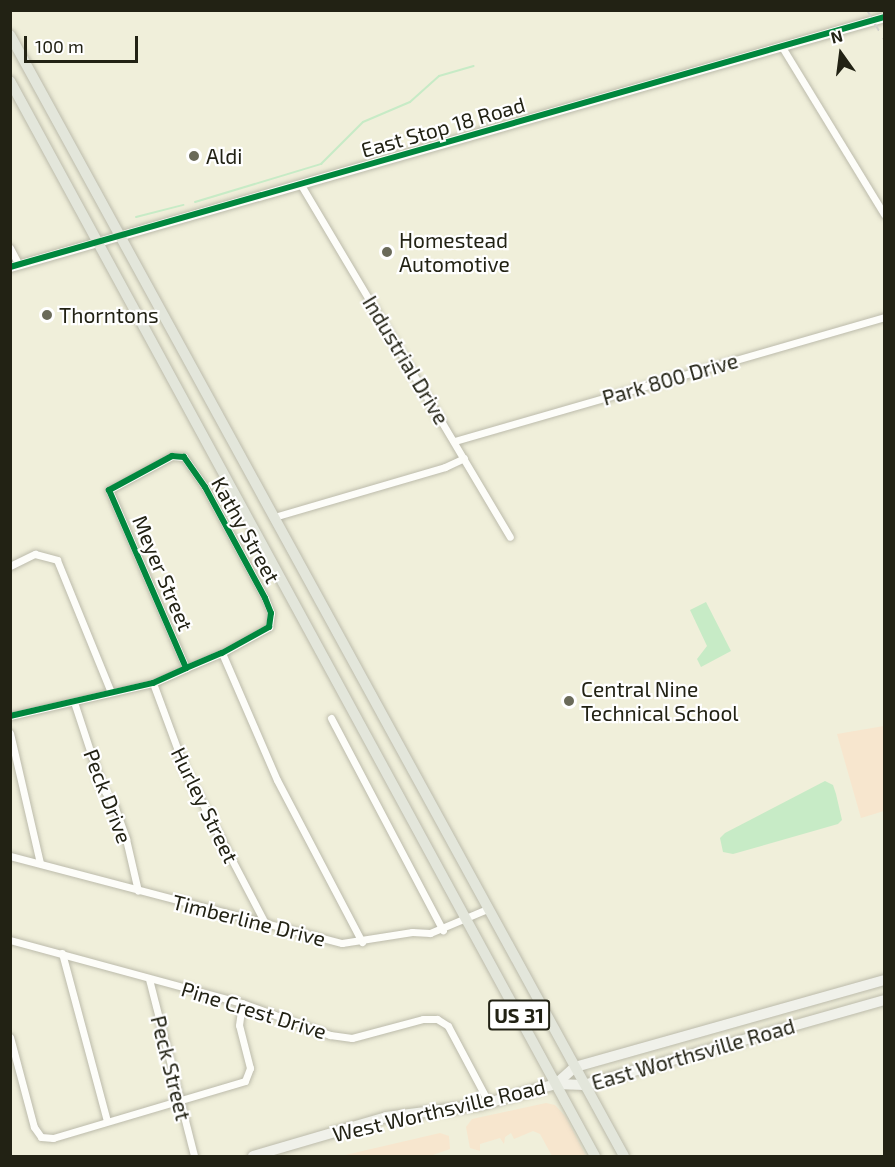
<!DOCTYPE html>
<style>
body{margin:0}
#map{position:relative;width:895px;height:1167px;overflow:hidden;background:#f0efda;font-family:"Exo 2",sans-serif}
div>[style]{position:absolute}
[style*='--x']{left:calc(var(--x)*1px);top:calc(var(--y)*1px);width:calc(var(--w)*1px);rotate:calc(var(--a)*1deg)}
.green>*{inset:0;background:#f7e6ce}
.water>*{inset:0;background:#c7ebc6}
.stream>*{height:2px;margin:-1px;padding:0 1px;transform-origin:1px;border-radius:1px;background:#c7ebc6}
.roads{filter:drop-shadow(0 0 2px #bcbbab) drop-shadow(0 0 2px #bcbbab)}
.minor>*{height:7px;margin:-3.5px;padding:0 3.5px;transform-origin:3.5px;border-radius:3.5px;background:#fdfdf9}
.tertiary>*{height:9px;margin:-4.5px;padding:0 4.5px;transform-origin:4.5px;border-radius:4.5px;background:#fdfdf9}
.secondary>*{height:10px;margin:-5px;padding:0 5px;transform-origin:5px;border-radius:5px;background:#f0f1ea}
.primary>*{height:10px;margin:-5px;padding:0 5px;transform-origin:5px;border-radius:5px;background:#e3e6db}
.rail>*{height:2px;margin-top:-1px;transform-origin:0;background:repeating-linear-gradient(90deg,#d2d2cc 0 8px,transparent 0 16px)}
.cycleway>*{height:6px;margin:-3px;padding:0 3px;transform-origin:3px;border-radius:3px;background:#00873e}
.dots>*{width:16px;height:16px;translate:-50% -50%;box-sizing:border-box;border:3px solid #fff;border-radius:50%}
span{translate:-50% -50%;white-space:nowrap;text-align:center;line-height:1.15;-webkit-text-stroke:4.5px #fff;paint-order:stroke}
.shield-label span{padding:2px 4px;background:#fff;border:2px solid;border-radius:4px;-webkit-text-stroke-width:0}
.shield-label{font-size:20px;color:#222214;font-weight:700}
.street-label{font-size:21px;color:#222214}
.poi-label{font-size:21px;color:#222214}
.left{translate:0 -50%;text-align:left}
.frame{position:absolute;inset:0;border:12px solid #222214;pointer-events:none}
.north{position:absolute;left:811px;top:24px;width:60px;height:60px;-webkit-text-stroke:4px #fff;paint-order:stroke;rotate:346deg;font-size:16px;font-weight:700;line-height:24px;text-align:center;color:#222214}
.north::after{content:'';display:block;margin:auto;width:21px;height:27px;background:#222214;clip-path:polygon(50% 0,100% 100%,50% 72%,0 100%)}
.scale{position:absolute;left:24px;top:36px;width:114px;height:27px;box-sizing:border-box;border:3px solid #222214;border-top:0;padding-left:8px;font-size:18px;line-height:21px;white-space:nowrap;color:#222214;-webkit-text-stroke:4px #fff;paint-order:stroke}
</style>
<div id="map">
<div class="green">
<div style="clip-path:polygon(884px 726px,884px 811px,861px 818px,837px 734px)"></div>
<div style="clip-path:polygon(546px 1103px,555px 1105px,566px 1117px,586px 1156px,552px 1156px,540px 1134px,533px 1131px,514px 1139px,511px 1133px,505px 1137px,504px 1144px,500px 1138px,480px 1144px,480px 1151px,470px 1148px,466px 1127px,472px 1119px)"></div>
<div style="clip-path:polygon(440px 1133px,449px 1136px,450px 1149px,430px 1156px,341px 1156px)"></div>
</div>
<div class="water">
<div style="clip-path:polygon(706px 602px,731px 651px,701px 667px,697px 659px,707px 646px,690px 610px)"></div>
<div style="clip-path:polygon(825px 781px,833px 785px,836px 794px,842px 820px,838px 824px,733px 854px,723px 852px,720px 838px,725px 833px)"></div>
</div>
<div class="stream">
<div style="--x:195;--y:202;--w:132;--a:-16.8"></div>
<div style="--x:321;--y:164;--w:59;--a:-45"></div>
<div style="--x:363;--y:122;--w:51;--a:-23.1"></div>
<div style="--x:410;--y:102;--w:39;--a:-42"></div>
<div style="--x:439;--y:76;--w:36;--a:-16"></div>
<div style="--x:136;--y:217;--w:49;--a:-14.3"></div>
</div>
<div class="roads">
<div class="minor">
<div style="--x:782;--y:47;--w:196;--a:58.6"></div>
<div style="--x:301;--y:185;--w:409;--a:59.3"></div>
<div style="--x:10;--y:248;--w:19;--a:62"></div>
<div style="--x:455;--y:441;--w:447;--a:-16.1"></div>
<div style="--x:274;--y:517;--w:178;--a:-16.3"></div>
<div style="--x:445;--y:467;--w:21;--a:-25"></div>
<div style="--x:10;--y:566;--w:28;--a:-26"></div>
<div style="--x:35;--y:554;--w:23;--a:15"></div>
<div style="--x:57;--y:560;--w:140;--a:67.8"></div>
<div style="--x:222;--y:653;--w:138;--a:66.6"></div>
<div style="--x:277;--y:780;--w:183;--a:62.3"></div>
<div style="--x:153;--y:683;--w:95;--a:69.7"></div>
<div style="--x:186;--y:772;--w:170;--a:62.4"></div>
<div style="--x:74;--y:702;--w:89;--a:71.8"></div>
<div style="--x:102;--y:787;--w:25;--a:58"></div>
<div style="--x:115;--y:808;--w:33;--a:70"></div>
<div style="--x:126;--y:839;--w:53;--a:77"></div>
<div style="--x:10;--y:716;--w:147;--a:-13"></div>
<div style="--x:153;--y:683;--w:36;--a:-24"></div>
<div style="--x:186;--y:668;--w:39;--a:-23"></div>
<div style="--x:222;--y:653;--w:54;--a:-29"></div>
<div style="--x:269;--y:627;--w:14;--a:-82"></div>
<div style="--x:271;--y:613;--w:16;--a:-112"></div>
<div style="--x:265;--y:598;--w:126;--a:-118.4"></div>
<div style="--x:205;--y:487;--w:37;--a:-125"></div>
<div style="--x:184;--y:457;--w:12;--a:-175"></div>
<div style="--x:172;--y:456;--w:72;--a:151.6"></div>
<div style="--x:109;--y:490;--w:194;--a:66.6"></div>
<div style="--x:331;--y:718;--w:240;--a:62.2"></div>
<div style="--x:10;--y:733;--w:133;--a:77"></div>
<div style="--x:10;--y:856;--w:343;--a:14.7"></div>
<div style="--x:342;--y:943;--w:71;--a:-8.9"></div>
<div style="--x:412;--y:932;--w:18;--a:3"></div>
<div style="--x:430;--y:933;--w:62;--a:-22.8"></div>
<div style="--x:10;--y:940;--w:240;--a:15.2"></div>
<div style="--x:242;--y:1003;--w:94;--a:20"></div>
<div style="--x:330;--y:1035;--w:22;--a:8"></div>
<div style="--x:352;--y:1038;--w:73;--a:-15"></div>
<div style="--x:423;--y:1019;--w:14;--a:0"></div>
<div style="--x:437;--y:1019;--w:13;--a:32"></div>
<div style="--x:448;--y:1026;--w:87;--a:62"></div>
<div style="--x:62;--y:953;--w:174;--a:75"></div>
<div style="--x:149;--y:979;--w:183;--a:75.7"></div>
<div style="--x:10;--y:1037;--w:93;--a:75.1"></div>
<div style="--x:34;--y:1127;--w:12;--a:55"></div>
<div style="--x:41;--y:1137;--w:12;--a:5"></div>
<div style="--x:53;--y:1138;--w:200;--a:-16.5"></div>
<div style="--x:245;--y:1081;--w:14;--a:-69"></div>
<div style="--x:250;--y:1068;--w:44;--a:-104.3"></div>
<div style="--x:239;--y:1025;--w:22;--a:-82"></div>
</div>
<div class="tertiary">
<div style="--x:10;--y:267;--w:909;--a:-15.96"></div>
</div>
<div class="secondary">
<div style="--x:556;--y:1084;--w:25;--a:-42"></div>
<div style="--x:575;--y:1067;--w:321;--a:-15.7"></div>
<div style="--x:253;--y:1156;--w:139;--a:-16.3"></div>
<div style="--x:386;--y:1117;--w:95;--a:-7.3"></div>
<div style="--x:480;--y:1105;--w:79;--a:-15.4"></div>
<div style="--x:556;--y:1084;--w:28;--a:2"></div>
<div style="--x:584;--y:1085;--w:312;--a:-15.8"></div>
</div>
<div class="primary">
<div style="--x:10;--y:35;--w:1278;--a:61.29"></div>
<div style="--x:10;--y:81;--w:1224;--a:61.45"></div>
</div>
</div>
<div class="rail">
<div style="--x:867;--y:10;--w:34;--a:60"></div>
</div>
<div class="cycleway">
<div style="--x:10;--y:267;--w:909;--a:-15.96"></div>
<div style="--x:10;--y:716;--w:147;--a:-13"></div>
<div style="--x:153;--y:683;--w:36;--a:-24"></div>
<div style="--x:186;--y:668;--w:39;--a:-23"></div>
<div style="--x:222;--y:653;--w:54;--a:-29"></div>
<div style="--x:269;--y:627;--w:14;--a:-82"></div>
<div style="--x:271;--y:613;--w:16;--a:-112"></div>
<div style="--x:265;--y:598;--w:126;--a:-118.4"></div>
<div style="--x:205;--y:487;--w:37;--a:-125"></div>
<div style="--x:184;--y:457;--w:12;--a:-175"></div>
<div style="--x:172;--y:456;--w:72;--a:151.6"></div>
<div style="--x:109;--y:490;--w:194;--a:66.6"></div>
</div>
<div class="dots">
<div style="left:194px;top:156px;background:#6a6a59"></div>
<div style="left:387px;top:252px;background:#6a6a59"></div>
<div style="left:47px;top:315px;background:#6a6a59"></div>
<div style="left:569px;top:701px;background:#6a6a59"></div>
</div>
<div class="shield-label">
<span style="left:519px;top:1015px">US 31</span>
</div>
<div class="street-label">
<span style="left:443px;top:127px;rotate:-16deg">East Stop 18 Road</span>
<span style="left:406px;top:360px;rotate:59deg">Industrial Drive</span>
<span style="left:670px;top:379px;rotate:-16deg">Park 800 Drive</span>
<span style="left:246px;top:530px;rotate:61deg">Kathy Street</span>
<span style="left:163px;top:573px;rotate:67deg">Meyer Street</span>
<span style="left:108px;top:796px;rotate:69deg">Peck Drive</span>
<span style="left:205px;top:805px;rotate:64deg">Hurley Street</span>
<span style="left:249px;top:920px;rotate:14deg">Timberline Drive</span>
<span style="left:254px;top:1010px;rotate:17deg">Pine Crest Drive</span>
<span style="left:693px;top:1054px;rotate:-16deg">East Worthsville Road</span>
<span style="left:171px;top:1068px;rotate:76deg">Peck Street</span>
<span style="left:439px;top:1110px;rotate:-13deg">West Worthsville Road</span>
</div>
<div class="poi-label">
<span class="left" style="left:206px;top:156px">Aldi</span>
<span class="left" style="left:399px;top:252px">Homestead<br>Automotive</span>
<span class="left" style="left:59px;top:315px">Thorntons</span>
<span class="left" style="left:581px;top:701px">Central Nine<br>Technical School</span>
</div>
<div class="frame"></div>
<div class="north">N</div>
<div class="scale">100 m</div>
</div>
